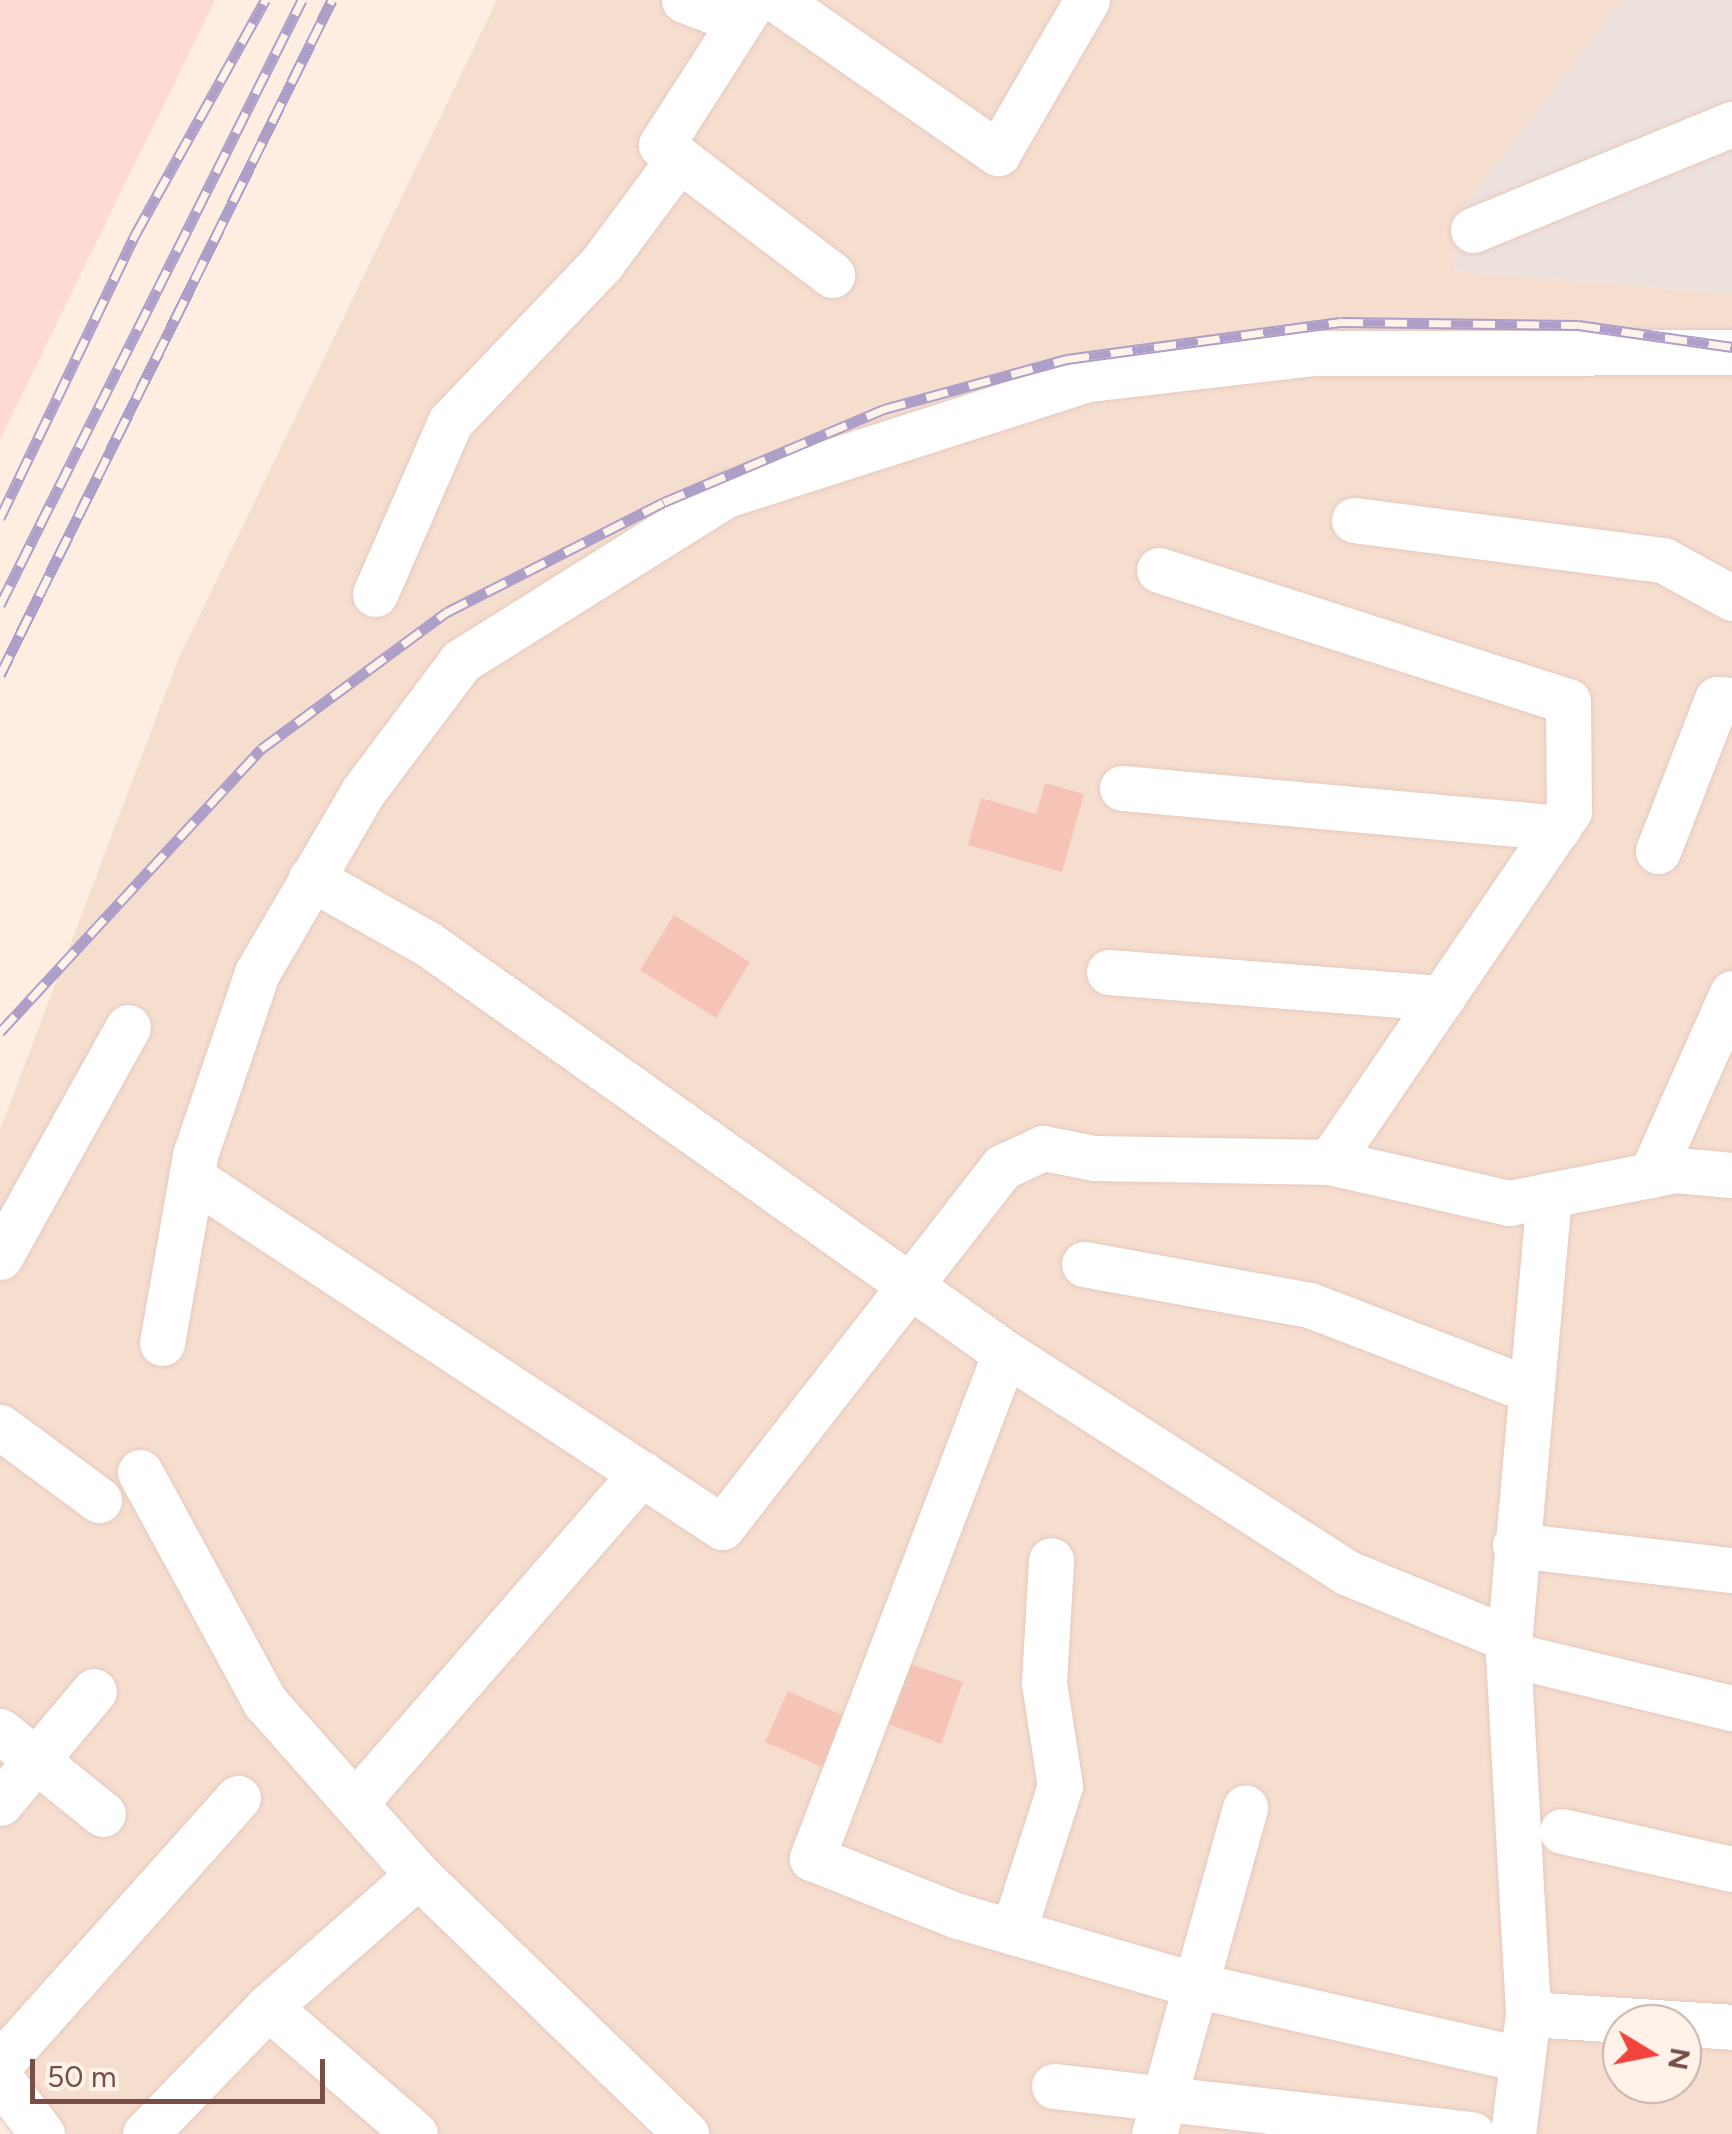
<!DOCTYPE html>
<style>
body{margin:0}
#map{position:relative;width:1732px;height:2134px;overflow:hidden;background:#feeee1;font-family:Figtree,sans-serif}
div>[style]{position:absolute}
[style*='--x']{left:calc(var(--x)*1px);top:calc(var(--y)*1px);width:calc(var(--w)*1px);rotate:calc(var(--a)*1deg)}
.residential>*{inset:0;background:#f6decf}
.commercial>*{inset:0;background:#ffd9d4}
.industrial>*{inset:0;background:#ece1dd}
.building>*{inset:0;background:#f6c4b7}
.roads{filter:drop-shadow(0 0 2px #e5cabf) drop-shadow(0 0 2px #e5cabf)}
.minor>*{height:45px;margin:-22.5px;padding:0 22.5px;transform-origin:22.5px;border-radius:22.5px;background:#fff}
.rail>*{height:11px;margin-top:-5.5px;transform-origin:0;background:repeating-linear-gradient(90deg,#fff3e9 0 22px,#ae9fc8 0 44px);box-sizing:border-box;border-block:2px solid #ae9fc8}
span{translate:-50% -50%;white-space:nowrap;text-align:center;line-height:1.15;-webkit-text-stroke:9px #fff3e9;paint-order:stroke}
.north{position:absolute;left:1602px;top:2004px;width:100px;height:100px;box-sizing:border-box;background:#fff3e9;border:2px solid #c9b1a8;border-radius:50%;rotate:100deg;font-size:28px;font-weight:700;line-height:40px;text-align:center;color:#774f46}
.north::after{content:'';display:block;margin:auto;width:35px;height:45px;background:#f2443c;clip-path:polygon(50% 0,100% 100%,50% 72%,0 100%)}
.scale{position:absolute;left:30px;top:2059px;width:295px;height:45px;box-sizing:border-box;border:5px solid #774f46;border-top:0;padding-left:12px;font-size:30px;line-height:35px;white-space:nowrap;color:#774f46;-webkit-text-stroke:8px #fff3e9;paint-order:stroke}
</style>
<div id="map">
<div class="residential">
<div style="clip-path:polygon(evenodd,497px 0,1622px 0,1451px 223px,1455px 271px,1732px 294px,1732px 2134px,69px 2134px,0 2041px,0 1130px,178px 660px,497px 0,1622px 2024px,1682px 2024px,1682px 2084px,1622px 2084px,1622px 2024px)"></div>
</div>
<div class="commercial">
<div style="clip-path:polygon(0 0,215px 0,0 439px)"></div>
</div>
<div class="industrial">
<div style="clip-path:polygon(1622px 0,1732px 0,1732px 294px,1455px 271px,1451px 222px)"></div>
</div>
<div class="building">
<div style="clip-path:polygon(1045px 783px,1084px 794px,1062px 872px,968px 845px,981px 798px,1036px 814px)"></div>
<div style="clip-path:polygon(674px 915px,750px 962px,716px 1018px,640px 970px)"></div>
<div style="clip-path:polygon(899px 1660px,963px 1682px,941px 1744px,878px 1720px)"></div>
<div style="clip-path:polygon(788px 1691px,856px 1721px,833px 1772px,765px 1742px)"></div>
</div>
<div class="roads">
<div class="minor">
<div style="--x:684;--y:0;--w:59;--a:20.9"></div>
<div style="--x:754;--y:0;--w:172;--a:122.7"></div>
<div style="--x:661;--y:145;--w:215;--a:37.2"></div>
<div style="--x:777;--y:0;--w:269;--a:34.7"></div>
<div style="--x:998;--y:153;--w:177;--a:-59.8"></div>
<div style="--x:1473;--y:230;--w:280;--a:-22.3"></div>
<div style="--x:1354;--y:520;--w:312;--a:7.4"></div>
<div style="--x:1663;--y:560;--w:79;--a:28.8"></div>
<div style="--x:1159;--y:570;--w:429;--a:17.8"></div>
<div style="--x:1568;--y:701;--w:110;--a:89.5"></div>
<div style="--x:1569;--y:811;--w:425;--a:124.3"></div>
<div style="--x:375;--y:594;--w:188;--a:-66.4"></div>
<div style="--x:450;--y:422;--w:219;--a:-46.3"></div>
<div style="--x:601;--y:264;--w:131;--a:-53.4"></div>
<div style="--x:1122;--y:788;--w:438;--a:5.2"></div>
<div style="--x:1658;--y:851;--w:163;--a:-68.8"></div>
<div style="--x:1717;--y:699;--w:15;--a:4"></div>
<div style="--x:311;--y:878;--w:134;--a:29.4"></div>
<div style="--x:428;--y:944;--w:707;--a:35.33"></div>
<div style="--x:1005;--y:1353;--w:407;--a:32.7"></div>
<div style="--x:1348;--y:1573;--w:174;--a:22.3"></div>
<div style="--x:1109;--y:972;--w:334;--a:4.5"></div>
<div style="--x:1651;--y:1175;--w:199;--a:-66"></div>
<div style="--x:191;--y:1177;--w:636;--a:33.39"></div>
<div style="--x:722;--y:1527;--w:456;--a:-52.1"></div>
<div style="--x:1002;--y:1167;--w:45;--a:-24.9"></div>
<div style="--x:1043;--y:1148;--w:52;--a:11.1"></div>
<div style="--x:1094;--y:1158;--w:236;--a:1"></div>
<div style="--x:1330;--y:1162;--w:184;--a:12.9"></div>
<div style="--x:1509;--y:1203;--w:170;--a:-11.2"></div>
<div style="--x:1676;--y:1170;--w:56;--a:5.1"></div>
<div style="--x:1549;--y:1195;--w:461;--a:95.1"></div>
<div style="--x:1508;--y:1654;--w:230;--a:13.6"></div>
<div style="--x:0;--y:1257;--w:263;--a:-60.9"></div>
<div style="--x:1084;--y:1264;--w:230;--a:10.3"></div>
<div style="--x:1310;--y:1305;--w:236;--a:21.1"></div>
<div style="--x:162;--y:1343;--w:191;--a:-80"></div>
<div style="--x:195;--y:1155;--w:192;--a:-71.2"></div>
<div style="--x:257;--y:973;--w:208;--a:-59.7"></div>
<div style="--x:362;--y:793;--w:165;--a:-53.1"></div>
<div style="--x:461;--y:661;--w:313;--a:-32.1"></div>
<div style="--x:726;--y:495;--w:380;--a:-17.8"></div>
<div style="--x:1088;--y:379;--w:227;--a:-6.6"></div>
<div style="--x:1314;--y:353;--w:418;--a:-0.1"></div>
<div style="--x:1005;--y:1353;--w:541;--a:110.92"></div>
<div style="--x:812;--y:1858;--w:157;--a:21.7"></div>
<div style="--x:958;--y:1916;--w:251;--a:16.2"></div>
<div style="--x:1199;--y:1986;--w:330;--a:12.8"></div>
<div style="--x:0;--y:1427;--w:123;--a:36.4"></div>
<div style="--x:140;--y:1472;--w:262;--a:61.5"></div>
<div style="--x:265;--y:1702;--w:231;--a:48.5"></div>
<div style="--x:418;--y:1875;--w:373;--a:44"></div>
<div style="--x:1515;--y:1545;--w:218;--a:6.6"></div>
<div style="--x:1508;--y:1654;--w:361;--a:86.8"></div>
<div style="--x:1528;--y:2014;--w:121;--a:97.1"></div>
<div style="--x:0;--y:1731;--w:132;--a:38.9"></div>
<div style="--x:0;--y:1803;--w:146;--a:-50"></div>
<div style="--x:355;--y:1803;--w:437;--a:-49"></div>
<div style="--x:1562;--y:1831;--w:174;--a:12.6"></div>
<div style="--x:1013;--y:1932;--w:153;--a:-72.2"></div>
<div style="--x:1060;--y:1786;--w:104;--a:-98.8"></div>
<div style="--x:1044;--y:1683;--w:123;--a:-86.7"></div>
<div style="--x:268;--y:2007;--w:200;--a:-41.3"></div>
<div style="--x:1528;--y:2014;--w:204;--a:3.6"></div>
<div style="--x:0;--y:2064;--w:357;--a:-48.2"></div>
<div style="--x:0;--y:2078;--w:70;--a:53.1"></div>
<div style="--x:1054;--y:2086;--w:421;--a:6.6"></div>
<div style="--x:145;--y:2134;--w:177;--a:-45.9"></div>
<div style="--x:268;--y:2007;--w:194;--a:40.8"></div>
<div style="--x:1154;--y:2134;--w:339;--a:-74.4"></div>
</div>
</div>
<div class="rail">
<div style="--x:0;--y:518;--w:314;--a:-64.5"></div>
<div style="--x:135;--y:235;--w:269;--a:-61"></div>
<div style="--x:0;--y:605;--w:676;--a:-63.47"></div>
<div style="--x:0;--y:675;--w:752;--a:-63.81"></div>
<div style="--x:0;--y:1032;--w:385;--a:-47.3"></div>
<div style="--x:261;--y:749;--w:231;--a:-36.4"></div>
<div style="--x:447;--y:612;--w:243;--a:-26.9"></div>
<div style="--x:664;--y:502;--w:239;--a:-22.9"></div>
<div style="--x:884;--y:409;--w:190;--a:-15.3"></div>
<div style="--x:1067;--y:359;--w:276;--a:-7.7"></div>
<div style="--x:1341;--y:322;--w:237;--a:0.7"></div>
<div style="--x:1578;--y:325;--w:156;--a:8.1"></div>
</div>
<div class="north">N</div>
<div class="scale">50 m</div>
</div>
